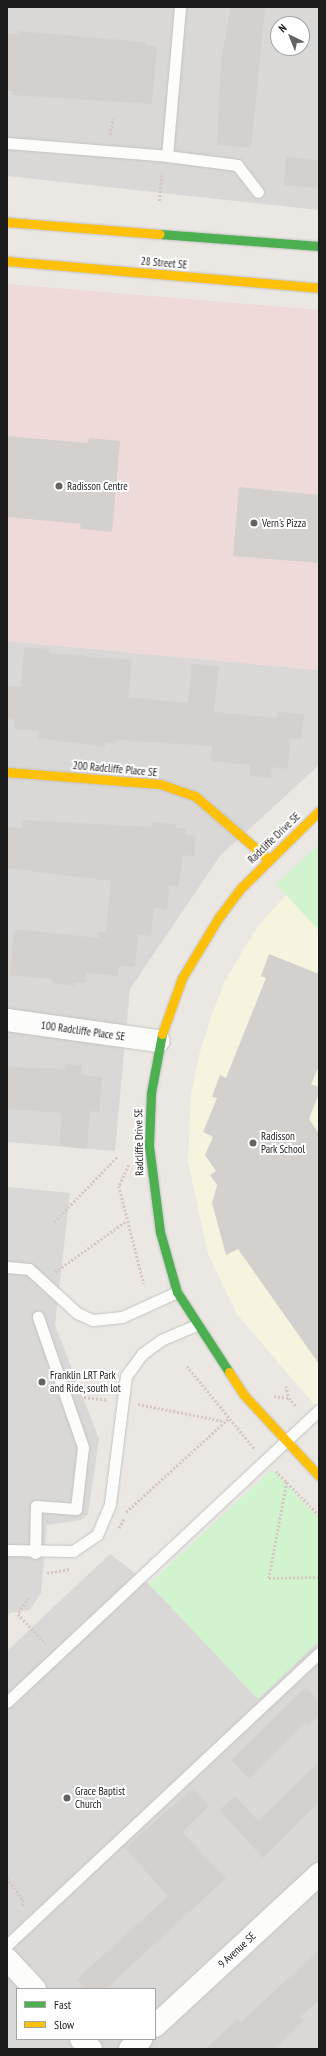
<!DOCTYPE html>
<style>
body{margin:0}
#map{position:relative;width:326px;height:2056px;overflow:hidden;background:#ebe8e4;font-family:"PT Sans Narrow",sans-serif}
div>[style]{position:absolute}
[style*='--x']{left:calc(var(--x)*1px);top:calc(var(--y)*1px);width:calc(var(--w)*1px);rotate:calc(var(--a)*1deg)}
.residential>*{inset:0;background:#dad8d6}
.commercial>*{inset:0;background:#eedad9}
.education>*{inset:0;background:#f6f4de}
.religious>*{inset:0;background:#d9d8d6}
.park>*{inset:0;background:#d1f3ce}
.building>*{inset:0;background:#d3d0cd}
.path>*{height:2.5px;margin-top:-1.25px;transform-origin:0;background:repeating-linear-gradient(90deg,#d7c6c3 0 2px,transparent 0 4px)}
.roads{filter:drop-shadow(0 0 1px #c3c2c0) drop-shadow(0 0 1px #c3c2c0)}
.lane>*{height:11px;margin:-5.5px;padding:0 5.5px;transform-origin:5.5px;border-radius:5.5px;background:#fcfcfb}
.street>*{height:22px;margin:-11px;padding:0 11px;transform-origin:11px;border-radius:11px;background:#fcfcfb}
.fast>*{height:9px;margin:-4.5px;padding:0 4.5px;transform-origin:4.5px;border-radius:4.5px;background:#4caf50}
.slow>*{height:9px;margin:-4.5px;padding:0 4.5px;transform-origin:4.5px;border-radius:4.5px;background:#ffc107}
.dots>*{width:11px;height:11px;translate:-50% -50%;box-sizing:border-box;border:2px solid #fff;border-radius:50%}
span{translate:-50% -50%;white-space:nowrap;text-align:center;line-height:1.15;-webkit-text-stroke:4px #fff;paint-order:stroke}
.street-label{font-size:11px;color:#1c1c1c}
.poi-label{font-size:11px;color:#1c1c1c}
.left{translate:0 -50%;text-align:left}
.frame{position:absolute;inset:0;border:8px solid #1c1c1c;pointer-events:none}
.legend{position:absolute;left:16px;top:1988px;width:140px;height:52px;box-sizing:border-box;background:#fff;border:1px solid #a4a4a4;margin:0;padding:5px 7px;list-style:none;font-size:12px;color:#1c1c1c}
.legend li{display:flex;align-items:center;gap:8px;height:20px}
.legend b{width:20px;border:1px solid #a4a4a4}
.north{position:absolute;left:270px;top:16px;width:40px;height:40px;box-sizing:border-box;background:#fff;border:1px solid #a4a4a4;border-radius:50%;rotate:317deg;font-size:11px;font-weight:700;line-height:16px;text-align:center;color:#1c1c1c}
.north::after{content:'';display:block;margin:auto;width:14px;height:18px;background:#646362;clip-path:polygon(50% 0,100% 100%,50% 72%,0 100%)}
</style>
<div id="map">
<div class="residential">
<div style="clip-path:polygon(evenodd,7px 7px,319px 7px,319px 210px,7px 176px,7px 7px,278px 24px,302px 24px,302px 48px,278px 48px,278px 24px)"></div>
<div style="clip-path:polygon(7px 641px,319px 670px,319px 765px,220px 856px,130px 989px,115px 1151px,7px 1142px)"></div>
<div style="clip-path:polygon(evenodd,319px 1641px,319px 2049px,7px 2049px,7px 1927px,319px 1641px,17px 1989px,155px 1989px,155px 2039px,17px 2039px,17px 1989px)"></div>
</div>
<div class="commercial">
<div style="clip-path:polygon(7px 284px,319px 310px,319px 670px,7px 641px)"></div>
</div>
<div class="education">
<div style="clip-path:polygon(286px 895px,319px 930px,319px 1410px,237px 1314px,208px 1254px,188px 1161px,191px 1094px,199px 1055px,212px 1014px,225px 981px,243px 950px,260px 924px)"></div>
</div>
<div class="religious">
<div style="clip-path:polygon(7px 1187px,70px 1193px,55px 1325px,99px 1439px,88px 1514px,81px 1520px,47px 1525px,41px 1593px,30px 1610px,9px 1613px,7px 1622px)"></div>
<div style="clip-path:polygon(110px 1554px,149px 1584px,258px 1699px,7px 1927px,7px 1651px)"></div>
</div>
<div class="park">
<div style="clip-path:polygon(319px 844px,319px 930px,276px 884px)"></div>
<div style="clip-path:polygon(272px 1469px,319px 1519px,319px 1641px,258px 1699px,149px 1584px)"></div>
</div>
<div class="building">
<div style="clip-path:polygon(231px 7px,265px 7px,251px 148px,217px 145px,221px 61px)"></div>
<div style="clip-path:polygon(18px 31px,145px 42px,145px 45px,157px 47px,152px 104px,12px 95px,12px 91px,7px 91px,7px 33px,18px 34px)"></div>
<div style="clip-path:polygon(286px 157px,318px 160px,319px 184px,315px 188px,284px 185px)"></div>
<div style="clip-path:polygon(7px 436px,88px 443px,89px 438px,120px 441px,112px 532px,80px 529px,81px 524px,7px 517px)"></div>
<div style="clip-path:polygon(239px 487px,319px 495px,319px 563px,233px 556px)"></div>
<div style="clip-path:polygon(24px 647px,49px 649px,49px 653px,132px 660px,128px 697px,188px 703px,192px 664px,219px 666px,214px 712px,278px 718px,278px 712px,304px 714px,301px 739px,290px 738px,288px 769px,272px 767px,271px 778px,249px 776px,250px 765px,211px 761px,212px 746px,116px 740px,116px 744px,105px 743px,105px 747px,38px 738px,39px 731px,14px 729px,15px 720px,7px 718px,7px 686px,21px 687px)"></div>
<div style="clip-path:polygon(23px 820px,152px 827px,153px 822px,176px 824px,175px 828px,186px 829px,185px 835px,196px 836px,194px 856px,183px 855px,179px 886px,169px 885px,167px 909px,154px 908px,151px 936px,138px 934px,135px 967px,119px 966px,118px 976px,86px 973px,85px 983px,74px 982px,74px 986px,52px 983px,52px 979px,10px 975px,14px 929px,99px 938px,99px 932px,106px 932px,111px 881px,7px 868px,7px 827px,22px 828px)"></div>
<div style="clip-path:polygon(269px 954px,319px 974px,319px 1066px,311px 1084px,319px 1087px,319px 1093px,309px 1119px,319px 1134px,319px 1364px,238px 1249px,226px 1255px,212px 1203px,217px 1185px,210px 1175px,216px 1171px,205px 1155px,213px 1137px,203px 1132px,217px 1098px,212px 1097px,220px 1075px,226px 1078px,266px 978px,261px 976px)"></div>
<div style="clip-path:polygon(65px 1064px,82px 1065px,81px 1072px,87px 1076px,102px 1077px,99px 1112px,90px 1111px,87px 1149px,60px 1146px,61px 1113px,7px 1109px,7px 1067px,65px 1069px)"></div>
<div style="clip-path:polygon(306px 1687px,319px 1701px,319px 1716px,309px 1725px,305px 1722px,249px 1779px,231px 1760px)"></div>
<div style="clip-path:polygon(319px 1762px,319px 1802px,263px 1858px,219px 1810px,235px 1796px,258px 1821px)"></div>
<div style="clip-path:polygon(193px 1788px,209px 1806px,182px 1832px,226px 1878px,106px 1989px,86px 1989px,77px 1979px,168px 1896px,125px 1848px)"></div>
<div style="clip-path:polygon(319px 1950px,319px 2000px,300px 2017px,304px 2021px,274px 2049px,205px 2049px,238px 2019px,241px 2022px)"></div>
</div>
<div class="path">
<div style="--x:110;--y:135;--w:17;--a:-80"></div>
<div style="--x:159;--y:201;--w:29;--a:-84"></div>
<div style="--x:129;--y:1165;--w:23;--a:115"></div>
<div style="--x:119;--y:1186;--w:101;--a:75.7"></div>
<div style="--x:54;--y:1222;--w:91;--a:-45.9"></div>
<div style="--x:55;--y:1272;--w:87;--a:-35.7"></div>
<div style="--x:187;--y:1366;--w:107;--a:50.7"></div>
<div style="--x:286;--y:1386;--w:12;--a:76"></div>
<div style="--x:274;--y:1396;--w:15;--a:8"></div>
<div style="--x:289;--y:1398;--w:12;--a:48"></div>
<div style="--x:84;--y:1397;--w:23;--a:7"></div>
<div style="--x:138;--y:1404;--w:87;--a:11.3"></div>
<div style="--x:276;--y:1471;--w:62;--a:45.7"></div>
<div style="--x:287;--y:1482;--w:98;--a:100.6"></div>
<div style="--x:269;--y:1578;--w:50;--a:-1.1"></div>
<div style="--x:126;--y:1512;--w:139;--a:-42.4"></div>
<div style="--x:119;--y:1528;--w:11;--a:-63"></div>
<div style="--x:47;--y:1573;--w:23;--a:-10"></div>
<div style="--x:29;--y:1598;--w:19;--a:125"></div>
<div style="--x:18;--y:1614;--w:41;--a:47"></div>
<div style="--x:7;--y:1878;--w:27;--a:54"></div>
<div style="--x:23;--y:1900;--w:8;--a:90"></div>
</div>
<div class="roads">
<div class="lane">
<div style="--x:7;--y:143;--w:161;--a:4.6"></div>
<div style="--x:167;--y:156;--w:150;--a:-85"></div>
<div style="--x:167;--y:156;--w:71;--a:7.3"></div>
<div style="--x:237;--y:165;--w:34;--a:52"></div>
<div style="--x:7;--y:1267;--w:22;--a:5"></div>
<div style="--x:29;--y:1269;--w:65;--a:42.5"></div>
<div style="--x:77;--y:1313;--w:17;--a:24"></div>
<div style="--x:93;--y:1320;--w:29;--a:-6"></div>
<div style="--x:122;--y:1317;--w:60;--a:-24.4"></div>
<div style="--x:7;--y:1550;--w:66;--a:0.9"></div>
<div style="--x:73;--y:1551;--w:29;--a:-34"></div>
<div style="--x:97;--y:1535;--w:34;--a:-67"></div>
<div style="--x:110;--y:1504;--w:129;--a:-82.9"></div>
<div style="--x:126;--y:1376;--w:27;--a:-54"></div>
<div style="--x:142;--y:1354;--w:24;--a:-36"></div>
<div style="--x:161;--y:1340;--w:39;--a:-23"></div>
<div style="--x:35;--y:1553;--w:47;--a:-88.8"></div>
<div style="--x:36;--y:1506;--w:40;--a:4.3"></div>
<div style="--x:76;--y:1509;--w:62;--a:-83.6"></div>
<div style="--x:83;--y:1447;--w:138;--a:-109.1"></div>
<div style="--x:7;--y:1702;--w:427;--a:-43.1"></div>
<div style="--x:7;--y:1945;--w:427;--a:-43.1"></div>
</div>
<div class="street">
<div style="--x:7;--y:1020;--w:153;--a:7.9"></div>
<div style="--x:7;--y:1959;--w:41;--a:47"></div>
<div style="--x:155;--y:2026;--w:224;--a:-42.8"></div>
<div style="--x:81;--y:2039;--w:14;--a:45"></div>
<div style="--x:130;--y:2049;--w:15;--a:-42"></div>
</div>
<div class="fast">
<div style="--x:160;--y:234;--w:159;--a:4.3"></div>
<div style="--x:162;--y:1034;--w:60;--a:100.6"></div>
<div style="--x:151;--y:1093;--w:53;--a:92.2"></div>
<div style="--x:149;--y:1146;--w:87;--a:82.7"></div>
<div style="--x:160;--y:1232;--w:62;--a:74.2"></div>
<div style="--x:177;--y:1292;--w:95;--a:57"></div>
</div>
<div class="slow">
<div style="--x:7;--y:222;--w:153;--a:4.5"></div>
<div style="--x:7;--y:261;--w:313;--a:4.9"></div>
<div style="--x:7;--y:772;--w:153;--a:4.5"></div>
<div style="--x:160;--y:784;--w:37;--a:19"></div>
<div style="--x:195;--y:796;--w:96;--a:40.8"></div>
<div style="--x:162;--y:1034;--w:59;--a:-70.3"></div>
<div style="--x:182;--y:978;--w:71;--a:-58.8"></div>
<div style="--x:219;--y:917;--w:38;--a:-53"></div>
<div style="--x:242;--y:887;--w:108;--a:-44.6"></div>
<div style="--x:229;--y:1372;--w:27;--a:57"></div>
<div style="--x:244;--y:1395;--w:110;--a:47.2"></div>
</div>
</div>
<div class="dots">
<div style="left:59px;top:486px;background:#646362"></div>
<div style="left:254px;top:523px;background:#646362"></div>
<div style="left:253px;top:1143px;background:#646362"></div>
<div style="left:42px;top:1382px;background:#646362"></div>
<div style="left:67px;top:1798px;background:#646362"></div>
</div>
<div class="street-label">
<span style="left:164px;top:263px;rotate:5deg">28 Street SE</span>
<span style="left:115px;top:769px;rotate:5deg">200 Radcliffe Place SE</span>
<span style="left:274px;top:838px;rotate:-44deg">Radcliffe Drive SE</span>
<span style="left:83px;top:1031px;rotate:8deg">100 Radcliffe Place SE</span>
<span style="left:139px;top:1142px;rotate:-91deg">Radcliffe Drive SE</span>
<span style="left:237px;top:1950px;rotate:-43deg">9 Avenue SE</span>
</div>
<div class="poi-label">
<span class="left" style="left:67px;top:486px">Radisson Centre</span>
<span class="left" style="left:262px;top:523px">Vern's Pizza</span>
<span class="left" style="left:261px;top:1143px">Radisson<br>Park School</span>
<span class="left" style="left:50px;top:1382px">Franklin LRT Park<br>and Ride, south lot</span>
<span class="left" style="left:75px;top:1798px">Grace Baptist<br>Church</span>
</div>
<div class="frame"></div>
<ul class="legend">
<li><b style="height:5px;background:#4caf50"></b>Fast</li>
<li><b style="height:5px;background:#ffc107"></b>Slow</li>
</ul>
<div class="north">N</div>
</div>
